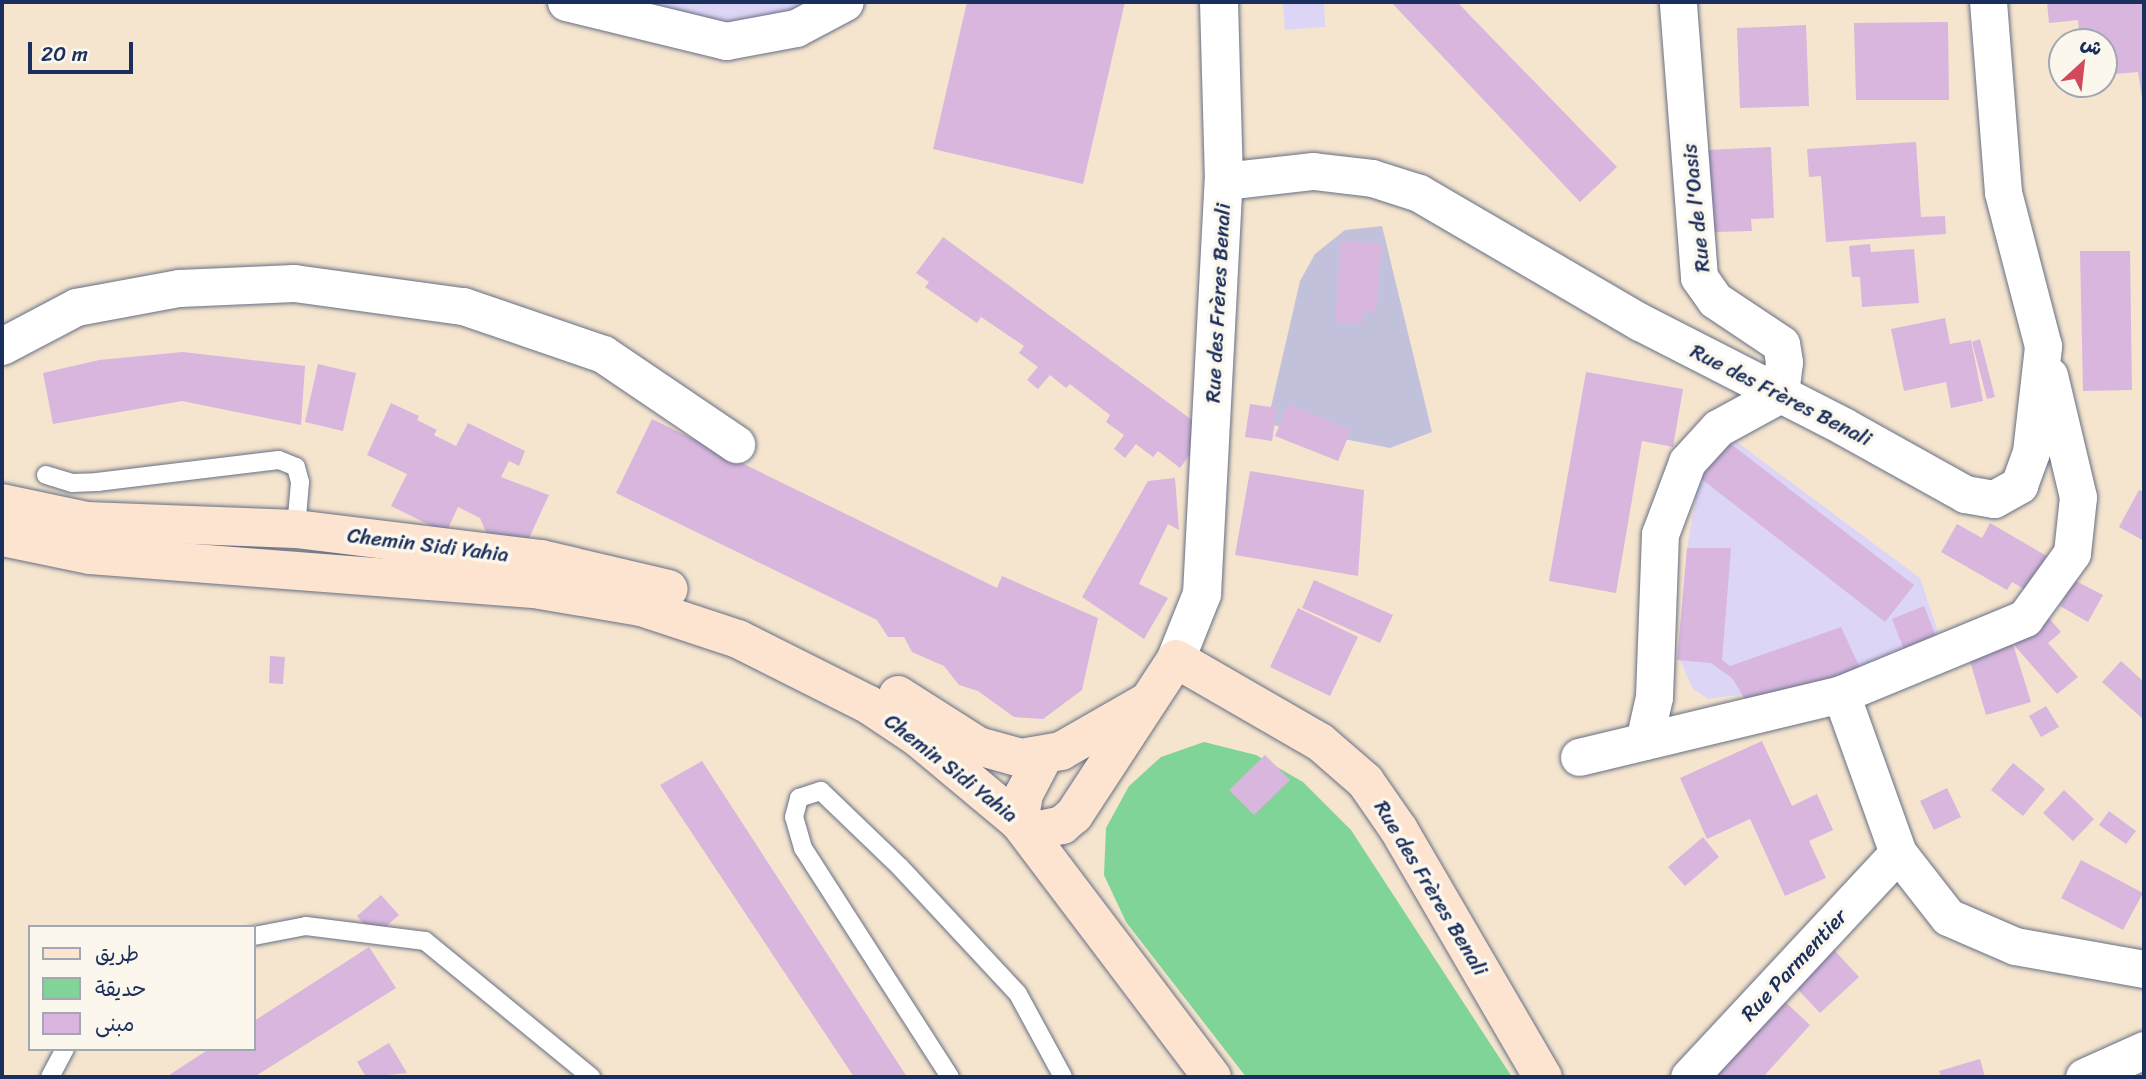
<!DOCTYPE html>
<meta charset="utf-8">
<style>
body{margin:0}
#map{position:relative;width:2146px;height:1079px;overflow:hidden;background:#f5e5ce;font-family:Sriracha,"Playpen Sans Arabic",sans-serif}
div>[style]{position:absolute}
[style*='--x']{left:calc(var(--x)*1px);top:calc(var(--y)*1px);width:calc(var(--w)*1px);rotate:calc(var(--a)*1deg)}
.built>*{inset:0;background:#ddd5f6}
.industrial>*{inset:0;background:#c2c1dc}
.green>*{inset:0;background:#80d497}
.building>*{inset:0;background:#d8b6de}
.roads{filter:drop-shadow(0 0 2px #676f85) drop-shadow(0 0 2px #676f85)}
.service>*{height:18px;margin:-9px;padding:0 9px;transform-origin:9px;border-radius:9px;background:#fff}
.minor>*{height:37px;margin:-18.5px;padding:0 18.5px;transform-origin:18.5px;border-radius:18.5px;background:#fff}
.tertiary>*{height:38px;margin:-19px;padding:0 19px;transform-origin:19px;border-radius:19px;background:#fff}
.secondary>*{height:38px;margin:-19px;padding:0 19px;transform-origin:19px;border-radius:19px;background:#fde4d1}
span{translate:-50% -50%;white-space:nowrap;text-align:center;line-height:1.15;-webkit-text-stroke:7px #fbf7ec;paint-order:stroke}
.street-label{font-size:21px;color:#1b2f5e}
.frame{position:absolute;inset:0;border:4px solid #1b2f5e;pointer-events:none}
.legend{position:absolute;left:28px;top:925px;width:228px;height:126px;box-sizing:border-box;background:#fbf7ec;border:2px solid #a1a7b3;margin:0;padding:9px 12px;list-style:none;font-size:21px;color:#1b2f5e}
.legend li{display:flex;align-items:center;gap:14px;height:35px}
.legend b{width:35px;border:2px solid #a1a7b3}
.north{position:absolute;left:2048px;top:28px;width:70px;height:70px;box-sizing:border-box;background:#fbf7ec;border:2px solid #a1a7b3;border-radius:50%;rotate:27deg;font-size:19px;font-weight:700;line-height:28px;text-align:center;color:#1b2f5e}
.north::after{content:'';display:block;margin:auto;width:24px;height:32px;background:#d1495b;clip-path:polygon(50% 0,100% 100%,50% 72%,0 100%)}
.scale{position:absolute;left:28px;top:42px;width:105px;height:32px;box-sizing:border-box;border:4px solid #1b2f5e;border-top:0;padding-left:9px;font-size:21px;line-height:24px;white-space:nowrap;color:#1b2f5e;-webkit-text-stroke:5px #fbf7ec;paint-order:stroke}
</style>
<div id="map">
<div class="built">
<div style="clip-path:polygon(607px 2px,826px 2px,760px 33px)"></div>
<div style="clip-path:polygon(1283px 2px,1324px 2px,1325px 27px,1285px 30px)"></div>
<div style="clip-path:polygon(1729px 436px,1920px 578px,1939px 635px,1864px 667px,1746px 694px,1708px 699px,1693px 689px,1678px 656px,1688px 543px,1700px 473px)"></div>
</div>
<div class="industrial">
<div style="clip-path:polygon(1382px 226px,1432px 432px,1390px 448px,1267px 424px,1300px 281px,1315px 254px,1345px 230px)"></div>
</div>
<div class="green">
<div style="clip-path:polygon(1204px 742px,1256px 755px,1303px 782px,1351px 830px,1512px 1077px,1246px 1077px,1126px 922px,1104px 875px,1106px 828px,1129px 786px,1161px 757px)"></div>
</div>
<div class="building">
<div style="clip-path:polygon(967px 2px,1125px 2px,1083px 184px,933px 149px)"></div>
<div style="clip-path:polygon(1391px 2px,1457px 2px,1617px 167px,1580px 202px)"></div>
<div style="clip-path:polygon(2047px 2px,2144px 2px,2144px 111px,2138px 72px,2104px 75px,2104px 42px,2080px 42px,2078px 20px,2049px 23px)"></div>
<div style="clip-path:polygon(1948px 22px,1949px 100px,1856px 100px,1854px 23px)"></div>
<div style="clip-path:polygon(1806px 25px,1809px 106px,1740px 108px,1737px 28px)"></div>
<div style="clip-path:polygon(1916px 142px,1921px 217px,1945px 216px,1946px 234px,1826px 242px,1821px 176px,1809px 177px,1807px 149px)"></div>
<div style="clip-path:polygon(1771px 147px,1774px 218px,1751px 219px,1752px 231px,1713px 232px,1686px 151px)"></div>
<div style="clip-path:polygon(943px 237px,1207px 431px,1180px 468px,1158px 451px,1153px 457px,1136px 444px,1125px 458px,1114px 449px,1124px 435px,1106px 422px,1110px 415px,1070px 384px,1066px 388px,1050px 375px,1038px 389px,1027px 380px,1038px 367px,1019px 353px,1024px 346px,981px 317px,977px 323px,925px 287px,929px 282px,916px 273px)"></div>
<div style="clip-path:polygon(1341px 241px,1382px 244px,1376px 312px,1363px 311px,1362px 324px,1335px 322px)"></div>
<div style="clip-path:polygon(1870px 244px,1871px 252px,1914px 249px,1919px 303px,1862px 307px,1860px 277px,1852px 277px,1849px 246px)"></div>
<div style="clip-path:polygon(2080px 251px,2130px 251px,2132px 390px,2083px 391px)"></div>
<div style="clip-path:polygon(1945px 318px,1950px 344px,1971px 340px,1983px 401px,1951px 408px,1946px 382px,1904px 391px,1891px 329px)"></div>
<div style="clip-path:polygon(1980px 339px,1995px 397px,1987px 399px,1972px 342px)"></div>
<div style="clip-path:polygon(183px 352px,305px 366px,301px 425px,182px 401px,53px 424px,43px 373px,99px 360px)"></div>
<div style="clip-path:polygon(318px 364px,356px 373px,343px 431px,305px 422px)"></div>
<div style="clip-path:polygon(1586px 372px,1683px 389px,1673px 447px,1642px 441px,1616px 593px,1549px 581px)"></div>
<div style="clip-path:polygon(391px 403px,419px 416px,417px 420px,437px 430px,434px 435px,456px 446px,468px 423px,525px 451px,519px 466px,509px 461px,501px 477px,549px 495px,523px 551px,486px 532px,480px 518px,458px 507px,446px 533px,391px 506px,407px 474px,367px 455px)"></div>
<div style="clip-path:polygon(1250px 404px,1277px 408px,1272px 441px,1245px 437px)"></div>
<div style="clip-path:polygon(1288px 404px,1351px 430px,1338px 461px,1275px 436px)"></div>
<div style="clip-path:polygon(652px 419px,997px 588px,1002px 576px,1098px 618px,1082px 690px,1043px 719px,1014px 717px,978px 691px,959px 685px,944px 666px,912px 652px,904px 637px,888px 637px,877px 620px,616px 493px)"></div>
<div style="clip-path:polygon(1727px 441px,1914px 585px,1885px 622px,1699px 477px)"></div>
<div style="clip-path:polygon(1250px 471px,1364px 490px,1358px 576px,1235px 555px)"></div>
<div style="clip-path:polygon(1175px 478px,1179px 530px,1168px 524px,1139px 584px,1168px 598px,1144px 639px,1082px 597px,1148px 481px)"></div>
<div style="clip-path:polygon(2139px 490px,2144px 492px,2144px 541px,2119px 527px)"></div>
<div style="clip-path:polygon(1990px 523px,2052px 559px,2033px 594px,2012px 582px,2007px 590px,1941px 552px,1957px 524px,1982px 538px)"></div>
<div style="clip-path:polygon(1687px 548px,1731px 548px,1722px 660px,1730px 666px,1841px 627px,1862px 672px,1745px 699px,1732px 678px,1711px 663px,1677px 660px)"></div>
<div style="clip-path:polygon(1314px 580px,1393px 615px,1380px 643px,1302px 608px)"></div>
<div style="clip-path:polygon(2074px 580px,2103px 595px,2088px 622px,2060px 606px)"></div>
<div style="clip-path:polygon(1924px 606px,1937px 639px,1905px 652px,1892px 619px)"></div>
<div style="clip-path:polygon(1298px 608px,1358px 637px,1330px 696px,1270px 667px)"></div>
<div style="clip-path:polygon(2042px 610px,2061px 632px,2048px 643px,2078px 677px,2057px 694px,2013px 644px,2031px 702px,1986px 715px,1967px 651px)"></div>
<div style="clip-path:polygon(270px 656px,285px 657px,283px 684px,269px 683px)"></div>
<div style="clip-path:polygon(2121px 661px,2144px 682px,2144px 720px,2102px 682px)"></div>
<div style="clip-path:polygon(2046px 706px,2059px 727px,2041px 737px,2029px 716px)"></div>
<div style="clip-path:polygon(1762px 741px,1792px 806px,1817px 794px,1833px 830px,1809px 841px,1826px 878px,1785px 896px,1750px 819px,1707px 839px,1680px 778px)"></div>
<div style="clip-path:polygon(1265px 755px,1290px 780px,1254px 815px,1229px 790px)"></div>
<div style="clip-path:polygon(702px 761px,907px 1077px,854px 1077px,660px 785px)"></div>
<div style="clip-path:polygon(2013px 763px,2045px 789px,2023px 816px,1991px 790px)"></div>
<div style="clip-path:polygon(1947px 788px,1961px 817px,1934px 830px,1920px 801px)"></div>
<div style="clip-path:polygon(2064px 790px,2094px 819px,2073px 841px,2043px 813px)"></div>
<div style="clip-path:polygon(2109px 811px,2136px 831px,2126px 844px,2099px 825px)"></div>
<div style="clip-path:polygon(1703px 837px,1719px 857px,1685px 886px,1668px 867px)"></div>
<div style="clip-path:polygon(2081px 860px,2143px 893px,2123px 930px,2061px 898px)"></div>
<div style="clip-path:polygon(381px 895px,399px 915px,375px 936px,357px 916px)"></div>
<div style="clip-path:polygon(1825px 940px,1859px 977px,1820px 1013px,1786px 977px)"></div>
<div style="clip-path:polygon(369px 947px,396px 988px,254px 1077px,166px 1077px,209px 1049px,254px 1049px,254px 1021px)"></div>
<div style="clip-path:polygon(1778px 995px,1810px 1025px,1765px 1075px,1768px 1077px,1703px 1077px)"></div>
<div style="clip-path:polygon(389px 1043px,407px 1073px,366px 1077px,357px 1062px)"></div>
<div style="clip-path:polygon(1980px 1059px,1985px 1077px,1941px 1077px,1939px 1071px)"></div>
</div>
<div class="roads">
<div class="service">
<div style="--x:46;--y:475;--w:27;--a:17"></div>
<div style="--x:72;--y:483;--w:25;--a:-2"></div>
<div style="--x:97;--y:482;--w:183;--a:-6.9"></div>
<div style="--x:279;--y:460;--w:18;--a:22"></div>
<div style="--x:296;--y:467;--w:16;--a:75"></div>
<div style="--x:300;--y:482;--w:47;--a:94.9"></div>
<div style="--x:254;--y:936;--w:53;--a:-10.9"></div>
<div style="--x:306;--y:926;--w:120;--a:7.2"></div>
<div style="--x:425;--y:941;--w:215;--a:39.3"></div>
<div style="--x:50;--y:1077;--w:32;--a:-62"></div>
<div style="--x:950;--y:1077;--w:272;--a:-122.7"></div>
<div style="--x:803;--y:848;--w:32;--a:-106"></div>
<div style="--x:794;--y:817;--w:20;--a:-75"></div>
<div style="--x:799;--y:798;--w:23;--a:-18"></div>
<div style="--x:821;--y:791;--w:110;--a:43.9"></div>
<div style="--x:900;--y:867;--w:173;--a:47.1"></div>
<div style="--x:1018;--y:994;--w:94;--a:61.5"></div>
</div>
<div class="minor">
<div style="--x:566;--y:2;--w:165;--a:13.7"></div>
<div style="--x:726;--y:41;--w:71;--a:-10.5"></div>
<div style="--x:796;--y:28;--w:55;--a:-28"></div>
<div style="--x:1224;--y:181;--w:90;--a:-6.4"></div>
<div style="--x:1313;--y:171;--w:59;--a:6.8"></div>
<div style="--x:1372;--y:178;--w:49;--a:17.7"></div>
<div style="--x:1419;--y:193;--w:256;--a:30.3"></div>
<div style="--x:1640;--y:322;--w:228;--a:27.1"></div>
<div style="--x:1843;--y:426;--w:140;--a:29.1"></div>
<div style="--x:1965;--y:494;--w:29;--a:10"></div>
<div style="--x:1994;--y:499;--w:29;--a:-29"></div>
<div style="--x:2019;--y:485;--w:35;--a:-70"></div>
<div style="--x:2031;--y:452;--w:107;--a:-83.5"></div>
<div style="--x:2043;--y:346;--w:159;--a:-104.6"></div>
<div style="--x:2003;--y:192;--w:191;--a:-94.5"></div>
<div style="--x:2;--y:346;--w:84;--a:-27.8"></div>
<div style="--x:76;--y:307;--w:105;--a:-10.5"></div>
<div style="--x:179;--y:288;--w:115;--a:-2.5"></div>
<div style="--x:294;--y:283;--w:171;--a:7.8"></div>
<div style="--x:463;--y:306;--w:148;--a:18.9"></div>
<div style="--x:603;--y:354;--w:161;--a:34.1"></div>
<div style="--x:1841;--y:694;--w:169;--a:70.3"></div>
<div style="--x:1898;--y:853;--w:81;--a:52"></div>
<div style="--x:1948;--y:917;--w:73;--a:23.4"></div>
<div style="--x:2015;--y:946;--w:131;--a:10.1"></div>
<div style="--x:1644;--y:741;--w:45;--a:-77.2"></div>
<div style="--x:1654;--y:697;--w:163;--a:-87.9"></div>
<div style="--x:1660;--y:534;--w:77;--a:-69.4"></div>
<div style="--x:1687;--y:462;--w:46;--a:-47.6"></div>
<div style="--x:1718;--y:428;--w:71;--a:-28.7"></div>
<div style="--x:1780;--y:394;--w:32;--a:-83"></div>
<div style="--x:1784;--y:362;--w:18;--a:-99"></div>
<div style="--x:1781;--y:344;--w:79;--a:-146.3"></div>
<div style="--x:1715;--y:300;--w:28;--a:-125"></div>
<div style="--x:1699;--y:277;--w:276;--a:-94.4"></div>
<div style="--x:1579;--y:757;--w:269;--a:-13.5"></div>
<div style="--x:1841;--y:694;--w:199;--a:-22.4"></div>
<div style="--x:2025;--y:618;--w:80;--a:-54.1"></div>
<div style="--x:2072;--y:553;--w:56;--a:-83.9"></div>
<div style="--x:2078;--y:497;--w:125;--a:-103.4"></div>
<div style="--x:1689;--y:1077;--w:306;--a:-47"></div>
<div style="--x:2084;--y:1077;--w:66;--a:-24.2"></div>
</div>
<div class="tertiary">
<div style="--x:1176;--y:659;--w:70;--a:-68.2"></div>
<div style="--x:1202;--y:594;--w:414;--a:-87"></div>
<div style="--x:1224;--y:181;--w:179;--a:-91.6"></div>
</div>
<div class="secondary">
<div style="--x:2;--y:503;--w:87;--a:12"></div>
<div style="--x:87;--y:521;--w:209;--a:2.2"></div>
<div style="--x:296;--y:529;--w:247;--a:7"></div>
<div style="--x:541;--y:559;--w:131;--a:13.2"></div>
<div style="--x:2;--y:537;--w:90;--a:11.6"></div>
<div style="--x:90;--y:555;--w:451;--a:4.4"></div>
<div style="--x:540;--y:590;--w:102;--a:9.6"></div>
<div style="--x:641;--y:607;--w:102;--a:18.3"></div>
<div style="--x:738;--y:639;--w:147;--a:26.7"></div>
<div style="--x:869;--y:705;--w:58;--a:33.7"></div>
<div style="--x:917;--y:737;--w:133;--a:39.8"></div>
<div style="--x:1019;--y:822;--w:22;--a:22"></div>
<div style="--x:1039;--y:830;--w:24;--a:-12"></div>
<div style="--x:1062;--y:825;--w:16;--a:-40"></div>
<div style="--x:1074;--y:815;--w:186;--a:-56.8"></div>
<div style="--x:1176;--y:659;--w:166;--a:30"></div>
<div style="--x:1320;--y:742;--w:60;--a:40.9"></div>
<div style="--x:1365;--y:781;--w:60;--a:55.2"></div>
<div style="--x:1399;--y:830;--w:286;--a:59.8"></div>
<div style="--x:898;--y:695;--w:95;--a:32.5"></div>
<div style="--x:978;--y:746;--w:45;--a:15.6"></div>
<div style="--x:1021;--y:758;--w:41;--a:-9.9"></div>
<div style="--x:1061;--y:751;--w:95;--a:-29.8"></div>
<div style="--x:1044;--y:756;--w:43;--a:117.8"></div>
<div style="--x:1024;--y:794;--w:28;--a:100"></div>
<div style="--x:1019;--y:822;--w:320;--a:52.9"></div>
</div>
</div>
<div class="street-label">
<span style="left:1696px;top:208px;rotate:-96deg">Rue de l'Oasis</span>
<span style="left:1218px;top:303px;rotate:-87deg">Rue des Frères Benali</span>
<span style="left:1781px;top:395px;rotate:27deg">Rue des Frères Benali</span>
<span style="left:428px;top:545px;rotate:7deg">Chemin Sidi Yahia</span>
<span style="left:951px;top:768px;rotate:38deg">Chemin Sidi Yahia</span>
<span style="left:1431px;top:888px;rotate:59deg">Rue des Frères Benali</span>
<span style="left:1794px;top:965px;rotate:-47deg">Rue Parmentier</span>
</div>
<div class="frame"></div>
<ul class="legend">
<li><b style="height:9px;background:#fde4d1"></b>طريق</li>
<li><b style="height:19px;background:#80d497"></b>حديقة</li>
<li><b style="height:19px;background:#d8b6de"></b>مبنى</li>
</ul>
<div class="north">ش</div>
<div class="scale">20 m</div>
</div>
